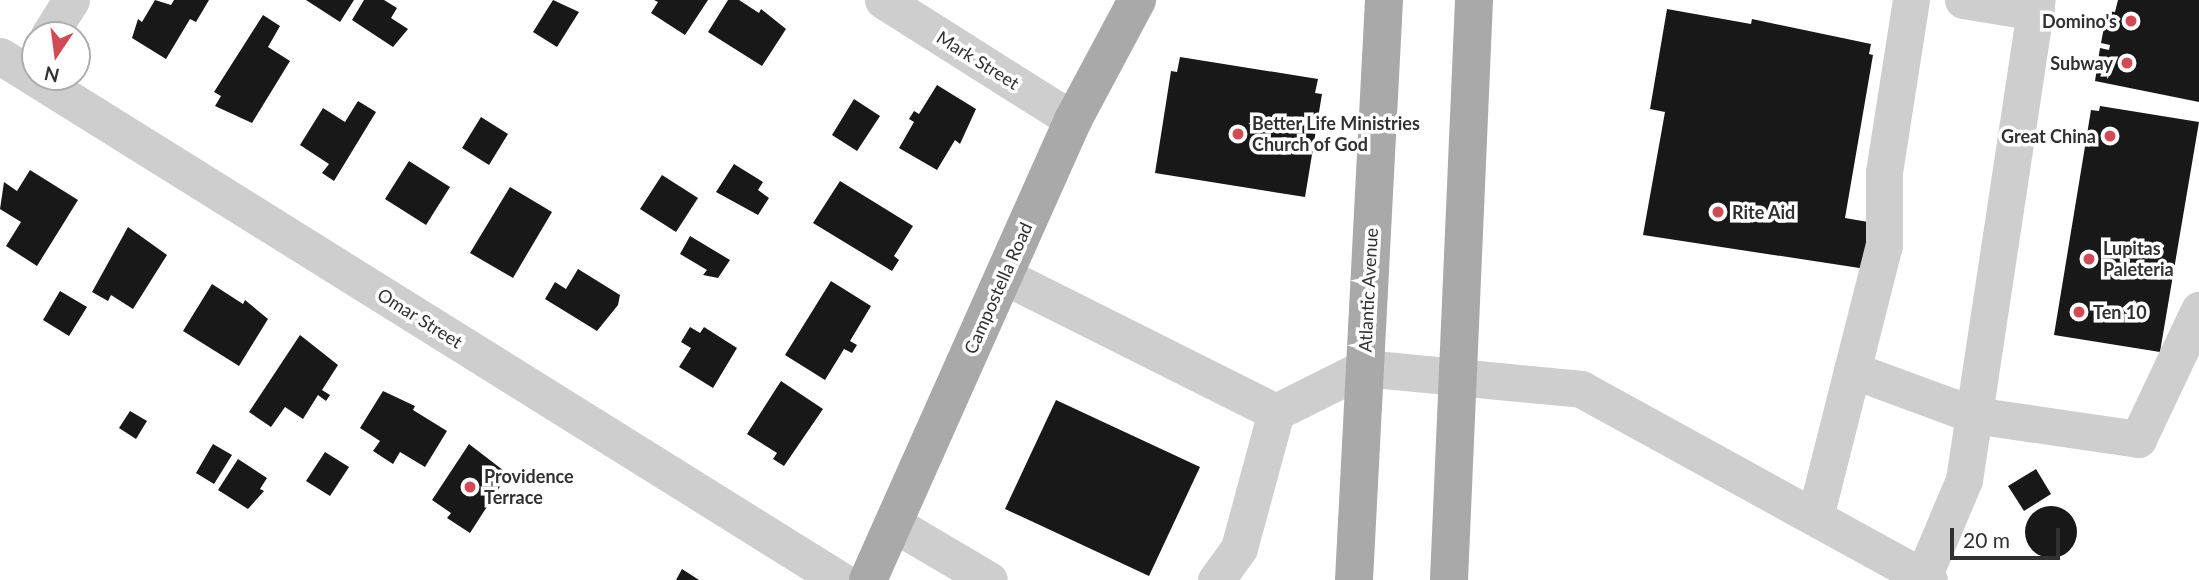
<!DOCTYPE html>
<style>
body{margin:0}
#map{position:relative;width:2199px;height:580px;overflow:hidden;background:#fff;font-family:Lato,sans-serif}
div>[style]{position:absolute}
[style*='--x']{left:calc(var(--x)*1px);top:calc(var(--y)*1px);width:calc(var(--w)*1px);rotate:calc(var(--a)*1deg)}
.building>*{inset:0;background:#181818}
.round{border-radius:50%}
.minor>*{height:37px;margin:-18.5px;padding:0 18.5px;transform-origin:18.5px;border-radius:18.5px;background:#cecece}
.major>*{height:38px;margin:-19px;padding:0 19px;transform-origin:19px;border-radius:19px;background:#a9a9a9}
.dots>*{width:19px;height:19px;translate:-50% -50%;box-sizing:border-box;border:4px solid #fff;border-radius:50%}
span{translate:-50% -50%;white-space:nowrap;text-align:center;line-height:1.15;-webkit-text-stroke:7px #fff;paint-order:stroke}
.poi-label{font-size:18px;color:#313131;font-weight:700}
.right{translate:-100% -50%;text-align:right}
.left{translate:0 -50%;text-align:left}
.street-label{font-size:18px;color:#313131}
.north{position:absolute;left:21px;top:21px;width:70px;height:70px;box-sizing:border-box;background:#fff;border:2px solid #adadad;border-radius:50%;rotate:193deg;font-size:19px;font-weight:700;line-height:28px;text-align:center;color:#313131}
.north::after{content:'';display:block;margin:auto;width:24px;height:32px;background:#d14b56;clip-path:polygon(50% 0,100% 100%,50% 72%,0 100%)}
.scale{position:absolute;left:1950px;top:528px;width:110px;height:32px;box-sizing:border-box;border:4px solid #313131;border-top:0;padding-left:9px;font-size:21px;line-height:24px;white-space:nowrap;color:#313131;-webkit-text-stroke:5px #fff;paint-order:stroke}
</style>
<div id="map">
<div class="building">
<div style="clip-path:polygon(155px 0,171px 5px,174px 0,209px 0,196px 22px,190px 19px,166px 59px,132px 38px,138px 19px,142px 22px)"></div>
<div style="clip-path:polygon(306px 0,354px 0,340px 22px)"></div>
<div style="clip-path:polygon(364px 0,384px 0,397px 8px,391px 18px,408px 29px,393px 47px,352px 20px)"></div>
<div style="clip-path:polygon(553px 0,579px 12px,557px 47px,533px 32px)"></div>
<div style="clip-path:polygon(654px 0,708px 0,685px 35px,651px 13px,658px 2px)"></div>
<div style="clip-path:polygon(728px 0,739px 0,759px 13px,761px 9px,786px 29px,762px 66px,708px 32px)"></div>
<div style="clip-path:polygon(2118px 0,2199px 0,2199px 102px,2095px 81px,2100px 48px,2109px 50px,2110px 45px,2101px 43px,2107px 11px,2115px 12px)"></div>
<div style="clip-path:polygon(1667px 9px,1751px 24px,1752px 19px,1871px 44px,1869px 54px,1873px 55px,1845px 218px,1874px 223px,1866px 269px,1643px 235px,1665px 112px,1650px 109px)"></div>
<div style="clip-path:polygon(263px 15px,280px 26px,268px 47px,290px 61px,252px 123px,215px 106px,221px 96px,214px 92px)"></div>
<div style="clip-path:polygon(1180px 57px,1318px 79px,1315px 93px,1322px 94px,1305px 197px,1155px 173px,1171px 71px,1177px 72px)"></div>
<div style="clip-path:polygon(937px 85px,976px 109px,960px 144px,955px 140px,937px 170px,899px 148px,914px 122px,909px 119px,914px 111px,919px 114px)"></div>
<div style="clip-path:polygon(854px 99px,880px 116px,857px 151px,832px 135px)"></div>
<div style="clip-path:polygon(358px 101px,376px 112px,334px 181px,322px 173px,329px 164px,300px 145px,323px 108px,345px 122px)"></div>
<div style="clip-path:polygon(2100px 106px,2199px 122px,2160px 352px,2054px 335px,2091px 110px,2099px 111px)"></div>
<div style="clip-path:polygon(481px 117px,508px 134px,489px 165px,462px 148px)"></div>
<div style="clip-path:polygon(409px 161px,450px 187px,426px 225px,385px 199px)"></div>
<div style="clip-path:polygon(734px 164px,763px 182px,758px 190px,769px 198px,758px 215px,716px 192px)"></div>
<div style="clip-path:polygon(30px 170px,78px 200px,37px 266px,6px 246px,21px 222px,0 209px,4px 182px,17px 191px)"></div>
<div style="clip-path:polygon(662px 175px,698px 198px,676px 232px,640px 209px)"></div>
<div style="clip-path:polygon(840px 181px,913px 226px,894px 256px,899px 260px,892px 271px,813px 223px)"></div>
<div style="clip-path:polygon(510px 187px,552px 212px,513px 278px,470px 253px)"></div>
<div style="clip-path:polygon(128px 227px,167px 255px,133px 309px,111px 295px,108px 301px,92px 292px)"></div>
<div style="clip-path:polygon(690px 236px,730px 260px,718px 278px,703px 275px,707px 270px,680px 254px)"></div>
<div style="clip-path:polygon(578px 269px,620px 295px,618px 305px,597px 331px,545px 299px,555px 282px,566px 289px)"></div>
<div style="clip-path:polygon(831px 281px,871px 306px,850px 341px,857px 345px,852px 353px,844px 349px,825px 380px,785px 355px)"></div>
<div style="clip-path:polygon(212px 284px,243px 304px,245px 300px,268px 319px,239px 366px,183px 331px)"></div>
<div style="clip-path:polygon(60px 291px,87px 307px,69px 336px,43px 320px)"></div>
<div style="clip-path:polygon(690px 327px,700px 333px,704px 327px,737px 348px,713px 388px,679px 367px,691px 348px,681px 342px)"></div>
<div style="clip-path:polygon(300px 335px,338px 365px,322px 390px,330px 395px,326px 401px,318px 395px,303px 419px,285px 407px,271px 427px,249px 412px)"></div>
<div style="clip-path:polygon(781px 381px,823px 409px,784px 466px,773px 459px,777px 453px,747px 434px)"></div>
<div style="clip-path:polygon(383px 391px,415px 406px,413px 410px,447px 431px,425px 467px,400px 452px,393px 464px,373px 451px,380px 441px,360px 428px)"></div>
<div style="clip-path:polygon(1056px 400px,1200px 467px,1149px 576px,1005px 509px)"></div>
<div style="clip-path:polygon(130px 411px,147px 421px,136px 439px,119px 428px)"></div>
<div style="clip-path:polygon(213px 444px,232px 455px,214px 484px,196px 473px)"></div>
<div style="clip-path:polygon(469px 444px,508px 474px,470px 533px,447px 518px,451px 513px,432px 500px)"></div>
<div style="clip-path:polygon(325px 452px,349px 467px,330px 496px,306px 481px)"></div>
<div style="clip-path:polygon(238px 459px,267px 478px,260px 489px,264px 491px,248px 509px,218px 490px)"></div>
<div style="clip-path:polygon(2036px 469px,2051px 494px,2024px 511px,2008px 486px)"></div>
<div class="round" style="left:2025px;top:506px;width:52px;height:52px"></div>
<div style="clip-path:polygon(682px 569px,699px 580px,676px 580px)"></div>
</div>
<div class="minor">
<div style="--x:883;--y:0;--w:225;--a:32.3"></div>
<div style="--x:1963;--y:0;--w:74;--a:9.3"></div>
<div style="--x:49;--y:35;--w:41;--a:-57.8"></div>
<div style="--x:0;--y:56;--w:990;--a:31.96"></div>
<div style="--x:1004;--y:276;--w:304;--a:26.6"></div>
<div style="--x:1276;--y:412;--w:98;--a:-26.6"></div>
<div style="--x:1364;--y:368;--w:218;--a:5.5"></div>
<div style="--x:1581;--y:389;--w:397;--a:28.8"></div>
<div style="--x:1852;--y:370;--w:130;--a:20.2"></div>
<div style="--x:1974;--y:415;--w:166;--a:8.3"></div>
<div style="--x:2138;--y:439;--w:143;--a:-64.7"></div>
<div style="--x:1815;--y:517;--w:281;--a:-75.8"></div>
<div style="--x:1884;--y:245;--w:73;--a:-90"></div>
<div style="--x:1884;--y:172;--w:174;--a:-81.1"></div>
<div style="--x:894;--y:524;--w:110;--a:30.5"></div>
<div style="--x:1923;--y:577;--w:105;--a:-67.1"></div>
<div style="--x:1964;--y:480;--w:486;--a:-81.4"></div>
<div style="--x:1216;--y:580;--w:39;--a:-54"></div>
<div style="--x:1239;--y:548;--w:141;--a:-74.8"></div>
</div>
<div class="major">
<div style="--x:868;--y:580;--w:504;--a:-65.98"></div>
<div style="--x:1073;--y:120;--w:136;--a:-61.9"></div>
<div style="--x:1354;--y:580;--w:581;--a:-87.04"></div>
<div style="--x:1449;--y:580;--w:581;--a:-87.53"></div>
</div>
<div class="dots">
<div style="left:2131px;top:21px;background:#d14b56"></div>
<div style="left:2127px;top:63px;background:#d14b56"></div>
<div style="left:1238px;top:134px;background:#d14b56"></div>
<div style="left:2110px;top:136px;background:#d14b56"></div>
<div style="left:1718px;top:212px;background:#d14b56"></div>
<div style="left:2089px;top:259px;background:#d14b56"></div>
<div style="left:2079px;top:312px;background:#d14b56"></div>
<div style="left:470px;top:487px;background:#d14b56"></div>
</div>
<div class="poi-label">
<span class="right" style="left:2117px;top:21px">Domino's</span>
<span class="right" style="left:2113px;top:63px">Subway</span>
<span class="left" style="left:1252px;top:134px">Better Life Ministries<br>Church of God</span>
<span class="right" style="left:2096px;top:136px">Great China</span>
<span class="left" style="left:1732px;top:212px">Rite Aid</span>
<span class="left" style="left:2103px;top:259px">Lupitas<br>Paleteria</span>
<span class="left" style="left:2093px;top:312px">Ten 10</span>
<span class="left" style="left:484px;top:487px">Providence<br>Terrace</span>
</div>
<div class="street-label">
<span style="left:978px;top:60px;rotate:32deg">Mark Street</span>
<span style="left:998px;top:288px;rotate:-66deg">Campostella Road</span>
<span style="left:1368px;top:290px;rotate:-87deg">Atlantic Avenue</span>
<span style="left:420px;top:318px;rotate:32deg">Omar Street</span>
</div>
<div class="north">N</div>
<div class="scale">20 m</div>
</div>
